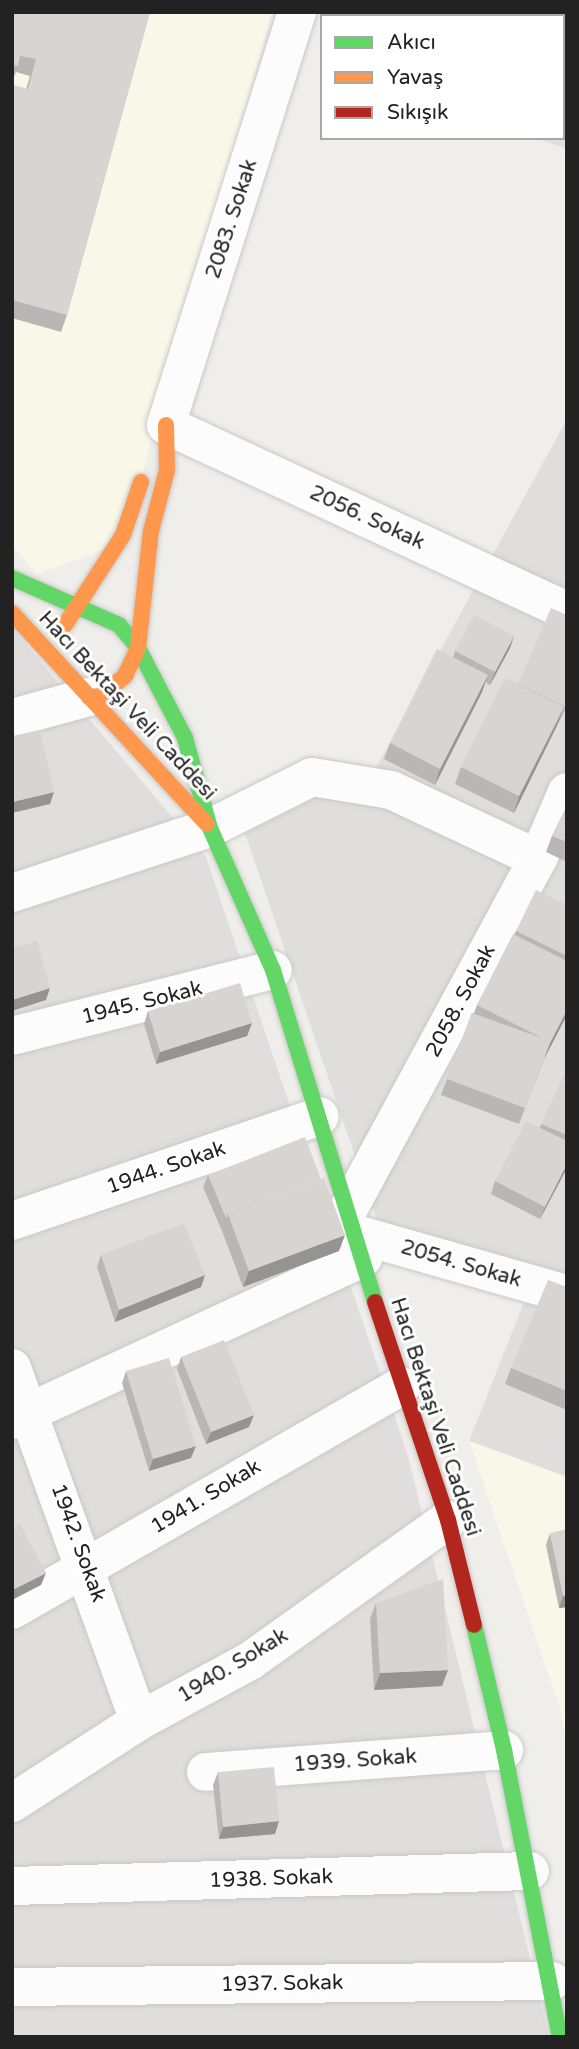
<!DOCTYPE html>
<meta charset="utf-8">
<style>
body{margin:0}
#map{position:relative;width:579px;height:2049px;overflow:hidden;background:#f0eeeb;font-family:"Varela Round",sans-serif}
div>[style]{position:absolute}
[style*='--x']{left:calc(var(--x)*1px);top:calc(var(--y)*1px);width:calc(var(--w)*1px);rotate:calc(var(--a)*1deg)}
.residential>*{inset:0;background:#dfdedc}
.education>*{inset:0;background:#f8f7e8}
.roads{filter:drop-shadow(0 0 2px #c9c8c7) drop-shadow(0 0 2px #c9c8c7)}
.street>*{height:38px;margin:-19px;padding:0 19px;transform-origin:19px;border-radius:19px;background:#fdfcfc}
.fast>*{height:16px;margin:-8px;padding:0 8px;transform-origin:8px;border-radius:8px;background:#63d668}
.slow>*{height:16px;margin:-8px;padding:0 8px;transform-origin:8px;border-radius:8px;background:#ff974d}
.jam>*{height:16px;margin:-8px;padding:0 8px;transform-origin:8px;border-radius:8px;background:#b3261e}
.wall>*{inset:0;background:#b9b6b5}
.shaded-wall>*{inset:0;background:#969493}
.building>*{inset:0;background:#d7d4d2}
span{translate:-50% -50%;white-space:nowrap;text-align:center;line-height:1.15;-webkit-text-stroke:6px #fff;paint-order:stroke}
.street-label{font-size:21px;color:#222}
.frame{position:absolute;inset:0;border:14px solid #222;pointer-events:none}
.legend{position:absolute;left:320px;top:14px;width:245px;height:126px;box-sizing:border-box;background:#fff;border:2px solid #a7a7a7;margin:0;padding:9px 12px;list-style:none;font-size:21px;color:#222}
.legend li{display:flex;align-items:center;gap:14px;height:35px}
.legend b{width:35px;border:2px solid #a7a7a7}
</style>
<div id="map">
<div class="residential">
<div style="clip-path:polygon(447px 12px,567px 12px,567px 149px,535px 138px,563px 138px,563px 16px,446px 16px)"></div>
<div style="clip-path:polygon(567px 419px,567px 1477px,469px 1441px,524px 1302px,388px 1253px,232px 795px,376px 768px)"></div>
<div style="clip-path:polygon(12px 628px,206px 857px,408px 1456px,549px 2037px,12px 2037px)"></div>
</div>
<div class="education">
<div style="clip-path:polygon(12px 12px,272px 12px,123px 543px,37px 574px,12px 545px)"></div>
<div style="clip-path:polygon(469px 1441px,567px 1477px,567px 1746px,561px 1712px)"></div>
</div>
<div class="roads">
<div class="street">
<div style="--x:297;--y:12;--w:433;--a:107.6"></div>
<div style="--x:166;--y:425;--w:442;--a:24.9"></div>
<div style="--x:12;--y:718;--w:80;--a:-15.3"></div>
<div style="--x:12;--y:893;--w:208;--a:-18.2"></div>
<div style="--x:210;--y:828;--w:114;--a:-26.6"></div>
<div style="--x:312;--y:777;--w:80;--a:9.3"></div>
<div style="--x:391;--y:790;--w:162;--a:25.1"></div>
<div style="--x:12;--y:1036;--w:269;--a:-14.2"></div>
<div style="--x:349;--y:1208;--w:397;--a:-61.6"></div>
<div style="--x:538;--y:859;--w:73;--a:-66.6"></div>
<div style="--x:12;--y:1221;--w:325;--a:-18.8"></div>
<div style="--x:356;--y:1234;--w:219;--a:15.9"></div>
<div style="--x:12;--y:1368;--w:375;--a:70.2"></div>
<div style="--x:12;--y:1420;--w:387;--a:-24.8"></div>
<div style="--x:12;--y:1610;--w:449;--a:-29.9"></div>
<div style="--x:206;--y:1772;--w:299;--a:-4.2"></div>
<div style="--x:12;--y:1803;--w:151;--a:-32.8"></div>
<div style="--x:139;--y:1721;--w:126;--a:-28.4"></div>
<div style="--x:250;--y:1661;--w:243;--a:-35.5"></div>
<div style="--x:12;--y:1886;--w:518;--a:-1.66"></div>
<div style="--x:12;--y:1987;--w:540;--a:-0.64"></div>
</div>
<div class="fast">
<div style="--x:12;--y:578;--w:117;--a:23.7"></div>
<div style="--x:119;--y:625;--w:30;--a:50"></div>
<div style="--x:138;--y:648;--w:102;--a:62.4"></div>
<div style="--x:185;--y:738;--w:93;--a:74.5"></div>
<div style="--x:210;--y:828;--w:155;--a:66.1"></div>
<div style="--x:273;--y:970;--w:347;--a:72.9"></div>
<div style="--x:474;--y:1625;--w:129;--a:76.5"></div>
<div style="--x:504;--y:1750;--w:292;--a:79"></div>
</div>
<div class="slow">
<div style="--x:12;--y:613;--w:287;--a:47.3"></div>
<div style="--x:65;--y:625;--w:107;--a:-57.2"></div>
<div style="--x:123;--y:535;--w:56;--a:-71.2"></div>
<div style="--x:89;--y:697;--w:12;--a:-5"></div>
<div style="--x:101;--y:696;--w:31;--a:-40"></div>
<div style="--x:125;--y:676;--w:31;--a:-65"></div>
<div style="--x:138;--y:648;--w:118;--a:-83.7"></div>
<div style="--x:151;--y:531;--w:63;--a:-75.3"></div>
<div style="--x:167;--y:470;--w:45;--a:-91.3"></div>
</div>
<div class="jam">
<div style="--x:375;--y:1302;--w:230;--a:71.5"></div>
<div style="--x:448;--y:1520;--w:108;--a:76.1"></div>
</div>
</div>
<div class="wall">
<div style="clip-path:polygon(12px 12px,150px 12px,67px 315px,61px 332px,12px 318px,12px 87px,26px 89px,30px 76px,16px 72px,12px 82px)"></div>
<div style="clip-path:polygon(567px 615px,567px 706px,514px 813px,455px 784px,461px 767px,518px 684px)"></div>
<div style="clip-path:polygon(514px 636px,510px 648px,490px 685px,485px 682px,482px 692px,435px 785px,384px 759px,390px 743px,453px 658px,455px 651px)"></div>
<div style="clip-path:polygon(567px 806px,567px 862px,546px 852px,552px 836px)"></div>
<div style="clip-path:polygon(567px 905px,567px 1015px,544px 1059px,519px 1124px,441px 1095px,472px 1013px,474px 1013px,477px 1005px,516px 931px)"></div>
<div style="clip-path:polygon(148px 1011px,252px 1023px,247px 1036px,156px 1064px,144px 1024px)"></div>
<div style="clip-path:polygon(567px 1070px,567px 1168px,540px 1219px,491px 1194px,495px 1181px,540px 1127px)"></div>
<div style="clip-path:polygon(208px 1175px,339px 1251px,243px 1287px,222px 1231px,203px 1187px)"></div>
<div style="clip-path:polygon(101px 1255px,205px 1275px,201px 1287px,115px 1322px,97px 1267px)"></div>
<div style="clip-path:polygon(567px 1287px,567px 1410px,505px 1384px,511px 1368px)"></div>
<div style="clip-path:polygon(181px 1357px,249px 1427px,206px 1444px,177px 1369px)"></div>
<div style="clip-path:polygon(126px 1371px,191px 1458px,149px 1471px,122px 1383px)"></div>
<div style="clip-path:polygon(550px 1533px,567px 1607px,559px 1608px,546px 1545px)"></div>
<div style="clip-path:polygon(376px 1603px,442px 1686px,374px 1690px,370px 1619px)"></div>
<div style="clip-path:polygon(218px 1772px,275px 1834px,219px 1839px,213px 1785px)"></div>
</div>
<div class="shaded-wall">
<div style="clip-path:polygon(514px 636px,510px 648px,490px 685px,495px 672px)"></div>
<div style="clip-path:polygon(488px 675px,482px 692px,435px 785px,440px 769px)"></div>
<div style="clip-path:polygon(564px 707px,558px 723px,514px 813px,519px 796px)"></div>
<div style="clip-path:polygon(54px 792px,50px 804px,12px 813px,12px 802px)"></div>
<div style="clip-path:polygon(50px 988px,46px 1000px,12px 1011px,12px 1000px)"></div>
<div style="clip-path:polygon(567px 1010px,567px 1015px,544px 1059px,519px 1124px,550px 1043px)"></div>
<div style="clip-path:polygon(252px 1023px,247px 1036px,156px 1064px,160px 1052px)"></div>
<div style="clip-path:polygon(567px 1164px,567px 1168px,540px 1219px,545px 1207px)"></div>
<div style="clip-path:polygon(345px 1235px,339px 1251px,243px 1287px,249px 1271px)"></div>
<div style="clip-path:polygon(205px 1275px,201px 1287px,115px 1322px,119px 1310px)"></div>
<div style="clip-path:polygon(254px 1415px,249px 1427px,206px 1444px,211px 1432px)"></div>
<div style="clip-path:polygon(196px 1446px,191px 1458px,149px 1471px,153px 1459px)"></div>
<div style="clip-path:polygon(46px 1573px,41px 1585px,12px 1600px,12px 1590px)"></div>
<div style="clip-path:polygon(563px 1596px,567px 1596px,567px 1607px,559px 1608px)"></div>
<div style="clip-path:polygon(448px 1670px,442px 1686px,374px 1690px,380px 1673px)"></div>
<div style="clip-path:polygon(279px 1821px,275px 1834px,219px 1839px,223px 1827px)"></div>
</div>
<div class="building">
<div style="clip-path:polygon(12px 12px,150px 12px,67px 315px,12px 300px,12px 87px,13px 85px,28px 89px,36px 59px,20px 56px,18px 66px,12px 65px)"></div>
<div style="clip-path:polygon(551px 608px,567px 615px,567px 703px,565px 707px,518px 684px)"></div>
<div style="clip-path:polygon(474px 615px,514px 636px,495px 672px,455px 651px)"></div>
<div style="clip-path:polygon(437px 649px,488px 675px,440px 769px,390px 743px)"></div>
<div style="clip-path:polygon(505px 678px,564px 707px,519px 796px,461px 767px)"></div>
<div style="clip-path:polygon(40px 730px,54px 792px,12px 802px,12px 736px)"></div>
<div style="clip-path:polygon(567px 806px,567px 842px,552px 836px)"></div>
<div style="clip-path:polygon(536px 890px,567px 905px,567px 956px,516px 931px)"></div>
<div style="clip-path:polygon(513px 934px,567px 961px,567px 1010px,550px 1043px,525px 1108px,447px 1079px,472px 1013px,542px 1038px,477px 1005px)"></div>
<div style="clip-path:polygon(37px 941px,50px 988px,12px 1000px,12px 948px)"></div>
<div style="clip-path:polygon(240px 983px,252px 1023px,160px 1052px,148px 1011px)"></div>
<div style="clip-path:polygon(567px 1070px,567px 1135px,541px 1124px)"></div>
<div style="clip-path:polygon(526px 1121px,567px 1141px,567px 1164px,545px 1207px,495px 1181px)"></div>
<div style="clip-path:polygon(305px 1137px,321px 1179px,228px 1214px,226px 1218px,208px 1175px)"></div>
<div style="clip-path:polygon(324px 1178px,345px 1235px,249px 1271px,228px 1214px)"></div>
<div style="clip-path:polygon(184px 1223px,205px 1275px,119px 1310px,101px 1255px)"></div>
<div style="clip-path:polygon(548px 1280px,567px 1287px,567px 1391px,511px 1368px)"></div>
<div style="clip-path:polygon(224px 1340px,254px 1415px,211px 1432px,181px 1357px)"></div>
<div style="clip-path:polygon(169px 1358px,196px 1446px,153px 1459px,126px 1371px)"></div>
<div style="clip-path:polygon(20px 1524px,46px 1573px,12px 1590px,12px 1528px)"></div>
<div style="clip-path:polygon(567px 1529px,567px 1596px,563px 1596px,550px 1533px)"></div>
<div style="clip-path:polygon(443px 1579px,448px 1670px,380px 1673px,376px 1603px)"></div>
<div style="clip-path:polygon(274px 1767px,279px 1821px,223px 1827px,218px 1772px)"></div>
</div>
<div class="street-label">
<span style="left:232px;top:219px;rotate:-72deg">2083. Sokak</span>
<span style="left:367px;top:518px;rotate:25deg">2056. Sokak</span>
<span style="left:127px;top:706px;rotate:47deg">Hacı Bektaşi Veli Caddesi</span>
<span style="left:461px;top:1001px;rotate:-62deg">2058. Sokak</span>
<span style="left:142px;top:1003px;rotate:-14deg">1945. Sokak</span>
<span style="left:166px;top:1168px;rotate:-19deg">1944. Sokak</span>
<span style="left:461px;top:1264px;rotate:16deg">2054. Sokak</span>
<span style="left:435px;top:1417px;rotate:72deg">Hacı Bektaşi Veli Caddesi</span>
<span style="left:206px;top:1497px;rotate:-31deg">1941. Sokak</span>
<span style="left:78px;top:1543px;rotate:70deg">1942. Sokak</span>
<span style="left:233px;top:1666px;rotate:-31deg">1940. Sokak</span>
<span style="left:355px;top:1761px;rotate:-4deg">1939. Sokak</span>
<span style="left:271px;top:1879px;rotate:-2deg">1938. Sokak</span>
<span style="left:282px;top:1984px;rotate:-1deg">1937. Sokak</span>
</div>
<div class="frame"></div>
<ul class="legend">
<li><b style="height:9px;background:#63d668"></b>Akıcı</li>
<li><b style="height:9px;background:#ff974d"></b>Yavaş</li>
<li><b style="height:9px;background:#b3261e"></b>Sıkışık</li>
</ul>
</div>
